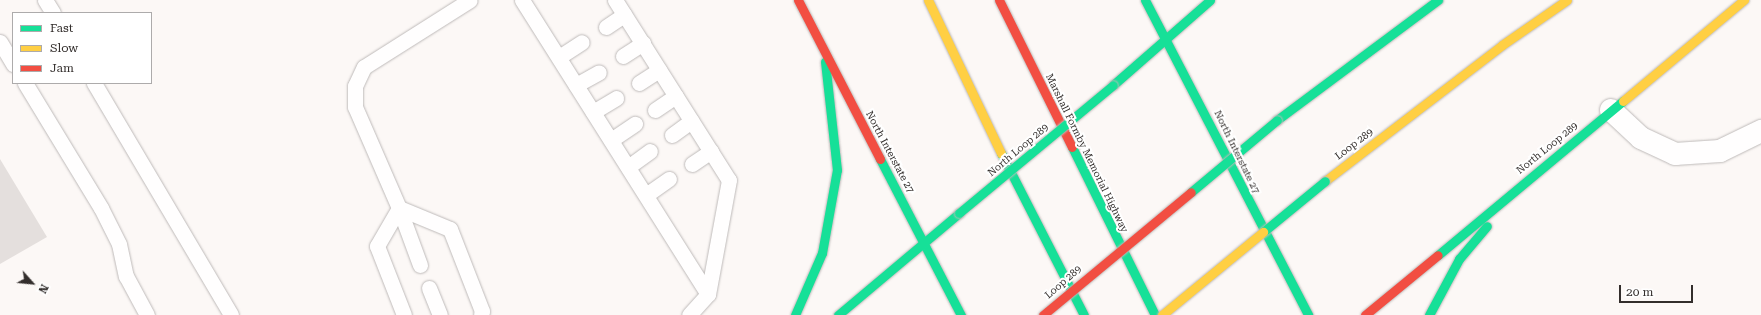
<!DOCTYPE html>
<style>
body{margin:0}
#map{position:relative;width:1761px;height:315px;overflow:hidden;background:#fcf8f6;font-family:"Roboto Serif",serif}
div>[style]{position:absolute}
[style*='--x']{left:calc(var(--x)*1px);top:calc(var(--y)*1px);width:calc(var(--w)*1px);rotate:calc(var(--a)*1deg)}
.building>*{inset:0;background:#e4dfdd}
.roads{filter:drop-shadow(0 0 1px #bebab9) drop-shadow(0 0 1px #bebab9)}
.lane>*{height:15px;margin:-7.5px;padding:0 7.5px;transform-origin:7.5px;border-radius:7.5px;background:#fffefe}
.street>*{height:22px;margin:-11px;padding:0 11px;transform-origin:11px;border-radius:11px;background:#fffefe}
.fast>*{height:9px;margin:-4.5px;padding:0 4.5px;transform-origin:4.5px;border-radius:4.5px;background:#16e098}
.slow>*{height:9px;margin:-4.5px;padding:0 4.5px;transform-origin:4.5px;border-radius:4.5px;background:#ffcf43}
.jam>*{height:9px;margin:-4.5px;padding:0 4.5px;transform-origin:4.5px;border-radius:4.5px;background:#f24e42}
.bridges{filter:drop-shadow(0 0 1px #bebab9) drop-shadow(0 0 1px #bebab9)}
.fast-bridge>*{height:9px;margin:-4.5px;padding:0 4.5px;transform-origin:4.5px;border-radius:4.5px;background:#16e098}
.slow-bridge>*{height:9px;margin:-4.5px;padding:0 4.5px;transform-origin:4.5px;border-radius:4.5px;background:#ffcf43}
.jam-bridge>*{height:9px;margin:-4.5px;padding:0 4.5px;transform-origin:4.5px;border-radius:4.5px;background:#f24e42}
span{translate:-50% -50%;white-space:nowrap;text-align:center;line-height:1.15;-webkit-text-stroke:4px #fff;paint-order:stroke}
.street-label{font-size:10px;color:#332e2c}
.legend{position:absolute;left:12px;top:12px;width:140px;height:72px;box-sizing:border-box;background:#fff;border:1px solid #adabab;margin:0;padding:5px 7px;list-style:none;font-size:12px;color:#332e2c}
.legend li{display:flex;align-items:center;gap:8px;height:20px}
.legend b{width:20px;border:1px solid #adabab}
.north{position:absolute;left:12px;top:263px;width:40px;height:40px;-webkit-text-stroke:3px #fff;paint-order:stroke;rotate:117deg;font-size:11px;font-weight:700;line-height:16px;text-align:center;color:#332e2c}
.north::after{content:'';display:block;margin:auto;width:14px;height:18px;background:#332e2c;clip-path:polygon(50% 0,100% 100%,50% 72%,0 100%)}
.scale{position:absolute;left:1619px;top:285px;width:74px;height:18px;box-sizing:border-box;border:2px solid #332e2c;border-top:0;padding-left:5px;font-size:12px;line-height:14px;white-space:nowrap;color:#332e2c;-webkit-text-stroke:3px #fff;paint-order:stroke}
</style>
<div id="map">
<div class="building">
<div style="clip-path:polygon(0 159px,47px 237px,0 264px)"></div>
</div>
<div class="roads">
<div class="lane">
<div style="--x:45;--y:0;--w:15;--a:58"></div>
<div style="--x:522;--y:0;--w:348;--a:57.7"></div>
<div style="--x:615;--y:0;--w:213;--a:57.7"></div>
<div style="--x:729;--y:180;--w:116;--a:100.4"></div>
<div style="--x:708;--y:294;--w:28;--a:132"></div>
<div style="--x:606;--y:27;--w:22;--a:-34"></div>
<div style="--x:0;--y:42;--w:26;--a:59"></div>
<div style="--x:623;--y:56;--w:24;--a:-33"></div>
<div style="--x:559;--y:57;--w:27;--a:-33"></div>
<div style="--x:25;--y:83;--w:146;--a:58.7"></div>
<div style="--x:101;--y:208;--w:40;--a:63.4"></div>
<div style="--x:119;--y:244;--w:33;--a:78"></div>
<div style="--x:126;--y:276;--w:44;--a:61.7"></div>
<div style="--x:94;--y:83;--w:269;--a:59.4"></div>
<div style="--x:639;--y:83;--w:24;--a:-33"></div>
<div style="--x:576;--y:85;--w:26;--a:-29"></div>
<div style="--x:655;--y:110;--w:25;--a:-34"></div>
<div style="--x:593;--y:112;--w:27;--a:-31"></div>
<div style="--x:672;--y:135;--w:24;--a:-36"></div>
<div style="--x:611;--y:140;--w:29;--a:-34"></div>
<div style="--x:692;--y:164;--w:23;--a:-34"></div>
<div style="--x:628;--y:167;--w:27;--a:-36"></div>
<div style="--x:646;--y:195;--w:28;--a:-35"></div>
<div style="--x:420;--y:265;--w:61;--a:-110.2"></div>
<div style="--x:399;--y:208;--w:110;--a:-113.5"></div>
<div style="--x:355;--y:107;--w:21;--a:-90"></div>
<div style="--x:355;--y:86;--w:21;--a:-65"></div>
<div style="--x:364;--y:67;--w:125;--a:-32.3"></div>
<div style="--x:429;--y:288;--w:29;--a:68"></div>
<div style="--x:404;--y:315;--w:74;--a:-111.4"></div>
<div style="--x:377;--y:246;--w:44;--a:-59.9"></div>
<div style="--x:399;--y:208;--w:55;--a:22.4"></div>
<div style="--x:450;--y:229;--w:88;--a:68.7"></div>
<div style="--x:482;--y:311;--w:4;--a:104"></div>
</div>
<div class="street">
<div style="--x:1611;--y:110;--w:41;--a:43"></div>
<div style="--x:1641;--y:138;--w:38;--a:25"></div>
<div style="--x:1675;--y:154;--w:45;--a:-3.8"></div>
<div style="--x:1720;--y:151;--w:46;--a:-26"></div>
</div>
<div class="fast">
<div style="--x:1145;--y:0;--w:355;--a:62.6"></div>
<div style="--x:1113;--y:85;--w:129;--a:-41.2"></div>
<div style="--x:1277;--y:120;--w:201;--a:-36.7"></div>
<div style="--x:1072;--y:147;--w:187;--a:63.7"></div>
<div style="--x:1001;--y:153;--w:182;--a:62.9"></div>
<div style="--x:880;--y:159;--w:176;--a:62.6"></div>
<div style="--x:1438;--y:255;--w:241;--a:-39.8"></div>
<div style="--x:795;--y:315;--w:68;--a:-66.5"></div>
<div style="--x:822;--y:253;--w:84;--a:-79.8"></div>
<div style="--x:837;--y:170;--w:109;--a:-96.3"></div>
<div style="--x:838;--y:315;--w:158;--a:-40.1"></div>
<div style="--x:1429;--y:315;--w:64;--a:-61.8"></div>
<div style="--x:1459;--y:259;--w:43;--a:-49.7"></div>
</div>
<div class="slow">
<div style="--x:928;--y:0;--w:170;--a:64.5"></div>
<div style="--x:1623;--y:101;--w:158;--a:-39.9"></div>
<div style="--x:1325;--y:181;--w:223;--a:-37.5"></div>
<div style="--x:1502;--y:45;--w:79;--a:-34.7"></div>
</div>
<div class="jam">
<div style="--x:798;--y:0;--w:179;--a:62.7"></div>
<div style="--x:999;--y:0;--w:164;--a:63.6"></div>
<div style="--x:1365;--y:315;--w:94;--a:-39.4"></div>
</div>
</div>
<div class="bridges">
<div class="fast-bridge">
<div style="--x:1191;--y:192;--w:112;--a:-39.9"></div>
<div style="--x:959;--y:213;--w:200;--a:-39.7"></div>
<div style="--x:1263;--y:232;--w:80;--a:-39.4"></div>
</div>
<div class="slow-bridge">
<div style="--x:1162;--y:315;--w:131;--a:-39.4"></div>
</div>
<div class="jam-bridge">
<div style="--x:1043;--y:315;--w:192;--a:-39.7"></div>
</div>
</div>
<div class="street-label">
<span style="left:1354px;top:144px;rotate:-37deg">Loop 289</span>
<span style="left:1547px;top:148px;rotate:-39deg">North Loop 289</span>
<span style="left:1018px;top:150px;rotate:-40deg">North Loop 289</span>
<span style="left:890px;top:152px;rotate:62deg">North Interstate 27</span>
<span style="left:1237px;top:152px;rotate:64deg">North Interstate 27</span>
<span style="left:1087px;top:153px;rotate:64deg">Marshall Formby Memorial Highway</span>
<span style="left:1063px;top:282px;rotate:-41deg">Loop 289</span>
</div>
<ul class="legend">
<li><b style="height:5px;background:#16e098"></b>Fast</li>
<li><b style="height:5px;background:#ffcf43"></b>Slow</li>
<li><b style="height:5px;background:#f24e42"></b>Jam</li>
</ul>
<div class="north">N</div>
<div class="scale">20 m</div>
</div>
